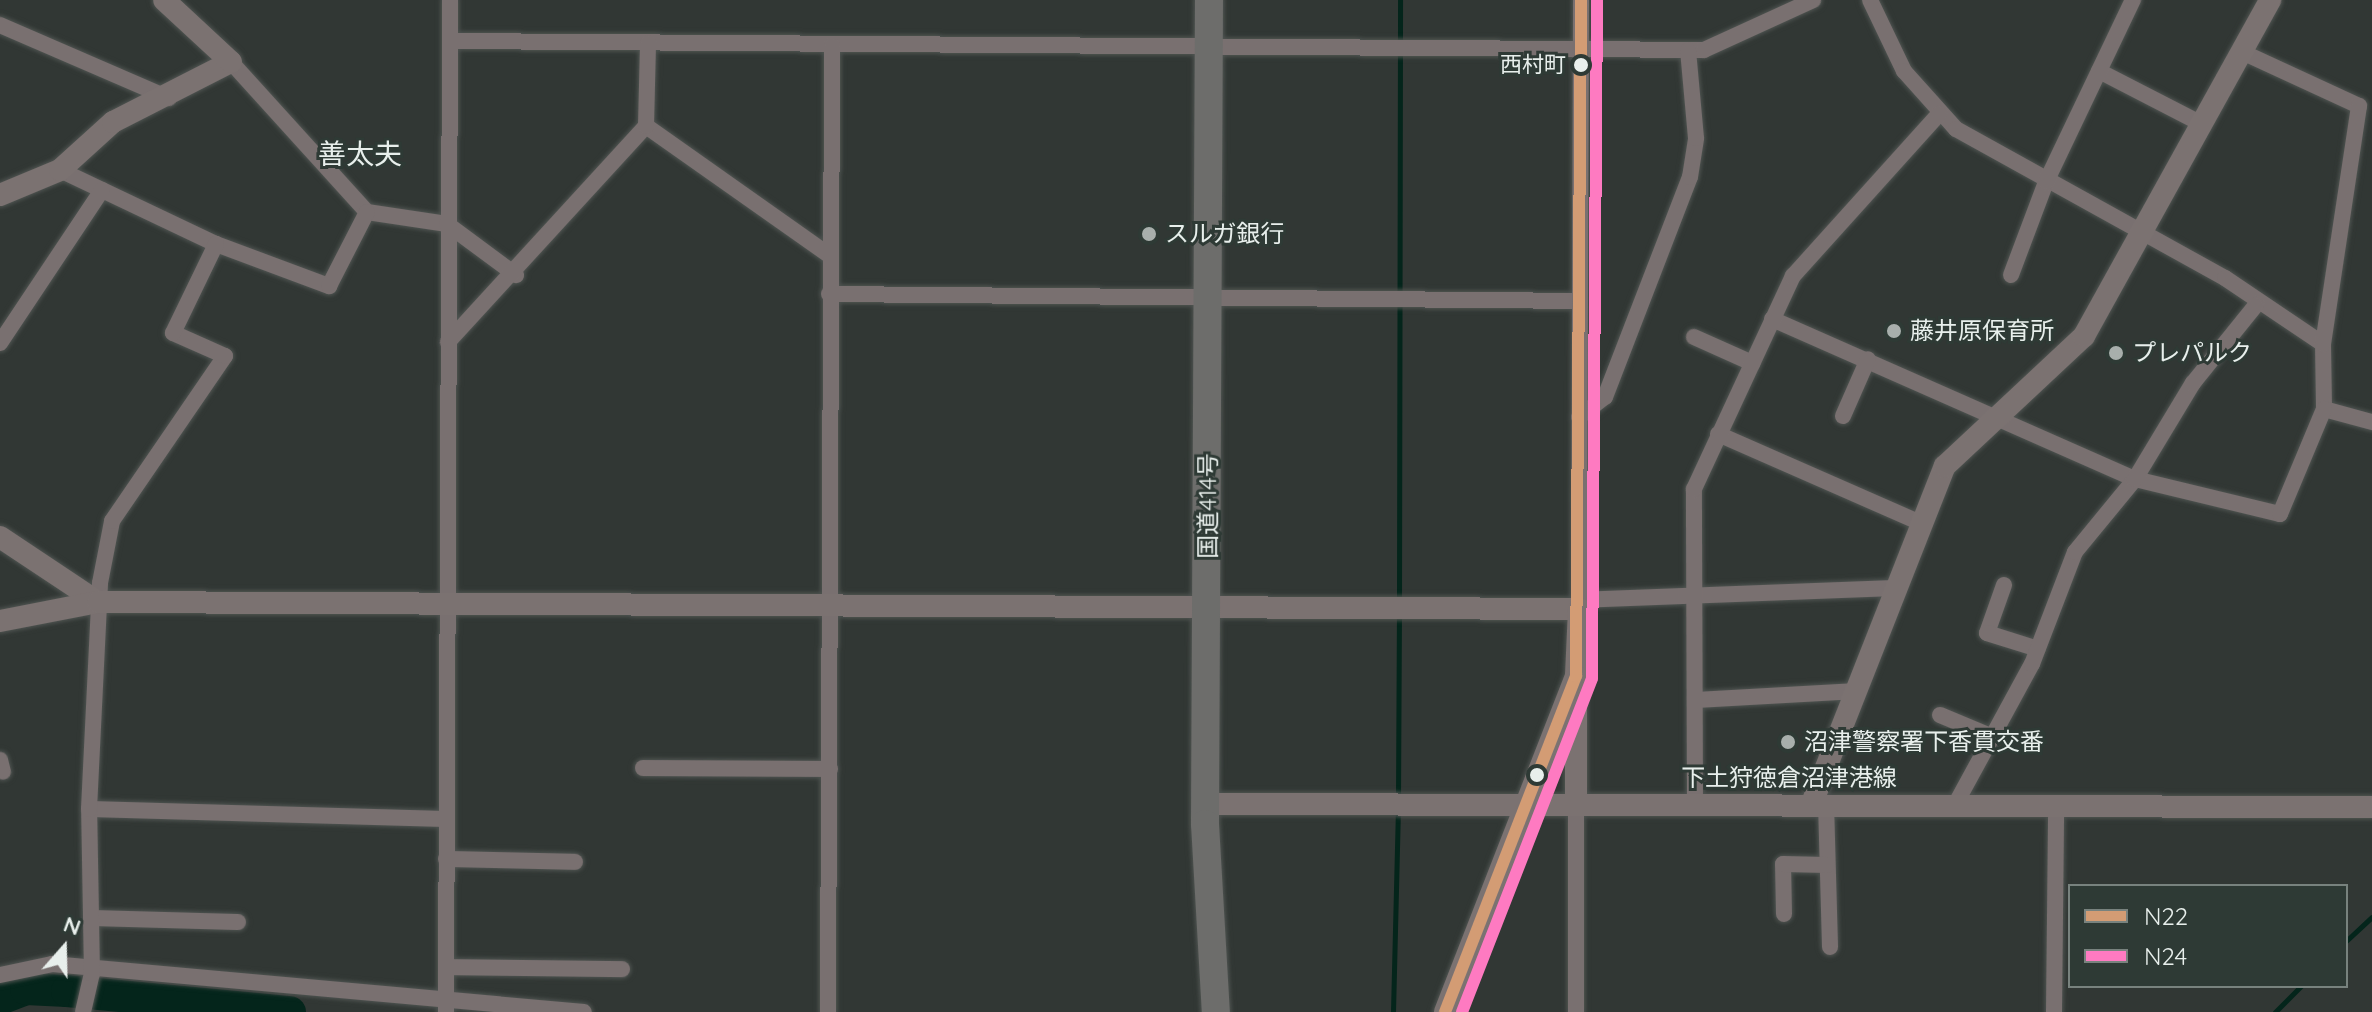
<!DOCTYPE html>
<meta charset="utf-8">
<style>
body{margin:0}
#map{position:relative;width:2372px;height:1012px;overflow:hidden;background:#313734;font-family:Quicksand,"Noto Sans JP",sans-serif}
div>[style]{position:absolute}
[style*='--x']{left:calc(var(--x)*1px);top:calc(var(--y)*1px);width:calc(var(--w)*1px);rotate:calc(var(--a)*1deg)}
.stream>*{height:5px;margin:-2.5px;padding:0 2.5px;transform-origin:2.5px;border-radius:2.5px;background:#04251b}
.river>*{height:32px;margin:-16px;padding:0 16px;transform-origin:16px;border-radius:16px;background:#04251b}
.roads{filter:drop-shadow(0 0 2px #4f5451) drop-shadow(0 0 2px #4f5451)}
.street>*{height:16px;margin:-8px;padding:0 8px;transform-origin:8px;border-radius:8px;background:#797070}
.secondary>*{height:22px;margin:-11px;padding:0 11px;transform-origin:11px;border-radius:11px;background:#7b7271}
.highway>*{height:28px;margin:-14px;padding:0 14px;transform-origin:14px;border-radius:14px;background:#6d6d6b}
.bus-1>*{height:12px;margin:-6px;padding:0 6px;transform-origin:6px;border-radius:6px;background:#d39c74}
.bus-2>*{height:12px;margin:-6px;padding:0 6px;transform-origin:6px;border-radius:6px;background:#fe7ac1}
.dots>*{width:22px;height:22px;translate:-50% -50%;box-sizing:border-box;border:4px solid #2e3a35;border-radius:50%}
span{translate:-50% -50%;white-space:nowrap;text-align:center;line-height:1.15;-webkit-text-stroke:6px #2e3a35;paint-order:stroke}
.bus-label{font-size:22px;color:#e8efec}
.right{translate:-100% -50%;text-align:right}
.poi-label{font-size:24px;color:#e8efec}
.left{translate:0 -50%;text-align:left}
.street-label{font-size:24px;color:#e8efec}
.quarter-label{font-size:28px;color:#e8efec}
.legend{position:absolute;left:2068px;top:884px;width:280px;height:104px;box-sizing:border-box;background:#2e3a35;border:2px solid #78827e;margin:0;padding:10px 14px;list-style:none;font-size:24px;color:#e8efec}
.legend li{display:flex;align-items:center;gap:16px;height:40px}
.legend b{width:40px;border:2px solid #78827e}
.north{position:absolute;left:24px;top:908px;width:80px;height:80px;-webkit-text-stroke:6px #2e3a35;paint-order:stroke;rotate:20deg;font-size:22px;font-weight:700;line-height:32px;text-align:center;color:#e8efec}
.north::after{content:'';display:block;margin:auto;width:28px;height:36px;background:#e8efec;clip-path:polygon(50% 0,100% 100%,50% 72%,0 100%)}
</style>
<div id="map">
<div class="stream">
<div style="--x:1399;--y:603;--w:603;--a:-89.9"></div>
<div style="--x:1398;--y:799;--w:186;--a:-89.7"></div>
<div style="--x:2346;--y:941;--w:35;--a:-43"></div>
<div style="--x:1393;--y:1012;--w:203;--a:-88.6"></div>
<div style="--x:2275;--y:1012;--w:37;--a:-45"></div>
</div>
<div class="river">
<div style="--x:0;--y:999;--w:28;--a:-21"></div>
<div style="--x:26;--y:989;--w:41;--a:2.8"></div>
<div style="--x:67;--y:991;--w:224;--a:5.4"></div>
</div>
<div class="roads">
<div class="street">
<div style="--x:1870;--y:0;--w:79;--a:64.4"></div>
<div style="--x:1904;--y:71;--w:78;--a:48.1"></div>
<div style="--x:1956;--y:129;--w:308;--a:29"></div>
<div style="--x:2225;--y:278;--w:118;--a:34"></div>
<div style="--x:2323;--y:344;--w:65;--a:89.1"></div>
<div style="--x:2324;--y:409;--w:50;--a:15.2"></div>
<div style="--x:0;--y:25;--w:184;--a:23.4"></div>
<div style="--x:450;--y:41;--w:1254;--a:0.41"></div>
<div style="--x:1704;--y:50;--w:120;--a:-24.6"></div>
<div style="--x:2242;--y:52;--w:129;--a:24.8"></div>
<div style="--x:2359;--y:106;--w:241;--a:98.6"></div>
<div style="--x:231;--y:62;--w:202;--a:47.8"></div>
<div style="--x:367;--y:212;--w:81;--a:8.5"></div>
<div style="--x:447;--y:224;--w:86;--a:36.5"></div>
<div style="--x:2099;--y:71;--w:116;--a:27.2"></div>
<div style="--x:646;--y:126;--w:224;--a:35.2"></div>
<div style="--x:60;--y:170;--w:173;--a:25.4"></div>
<div style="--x:216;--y:244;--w:121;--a:20.4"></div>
<div style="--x:329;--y:286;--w:83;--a:-62.8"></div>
<div style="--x:2011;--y:275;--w:99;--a:-69.4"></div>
<div style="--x:2046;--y:182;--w:202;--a:-64.5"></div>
<div style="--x:829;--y:294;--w:750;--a:0.53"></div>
<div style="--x:1772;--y:319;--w:397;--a:23.8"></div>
<div style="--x:2135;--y:479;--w:149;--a:13.6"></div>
<div style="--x:2280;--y:514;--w:114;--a:-67.3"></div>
<div style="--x:1694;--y:337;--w:64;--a:24.1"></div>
<div style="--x:448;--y:342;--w:293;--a:-47.5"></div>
<div style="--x:646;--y:126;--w:83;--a:-88.6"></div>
<div style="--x:0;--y:343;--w:184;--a:-56.3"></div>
<div style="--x:1843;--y:416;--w:62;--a:-66.3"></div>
<div style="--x:1579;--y:417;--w:33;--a:-38"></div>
<div style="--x:1605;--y:397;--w:236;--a:-68.9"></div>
<div style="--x:1690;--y:177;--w:39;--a:-81"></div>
<div style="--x:1696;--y:138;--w:88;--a:-95.2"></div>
<div style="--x:1718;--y:434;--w:219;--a:23.7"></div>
<div style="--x:2004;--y:585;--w:51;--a:109.5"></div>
<div style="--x:1987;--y:633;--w:53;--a:17.4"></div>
<div style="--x:1579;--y:600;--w:314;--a:-2.2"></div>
<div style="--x:1579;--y:609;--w:609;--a:-89.81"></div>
<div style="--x:1695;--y:700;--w:159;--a:-3.2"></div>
<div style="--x:1940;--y:715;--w:57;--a:22.5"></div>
<div style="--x:0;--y:760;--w:12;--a:76"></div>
<div style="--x:643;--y:768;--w:187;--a:0.3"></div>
<div style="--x:1826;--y:803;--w:144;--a:88.4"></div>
<div style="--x:1695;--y:804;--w:315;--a:-90.2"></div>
<div style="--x:1694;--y:489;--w:235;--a:-65.1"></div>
<div style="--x:1793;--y:276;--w:218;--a:-48"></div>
<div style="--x:1955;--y:805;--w:161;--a:-61.4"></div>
<div style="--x:2032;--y:664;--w:120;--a:-69"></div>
<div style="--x:2075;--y:552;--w:94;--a:-50.6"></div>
<div style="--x:2135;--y:479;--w:112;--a:-58.9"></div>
<div style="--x:2193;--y:383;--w:100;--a:-51.1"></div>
<div style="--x:89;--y:809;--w:357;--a:1.6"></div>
<div style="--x:446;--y:859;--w:129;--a:1.3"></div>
<div style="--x:1784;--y:914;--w:50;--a:-91.1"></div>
<div style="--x:1783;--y:864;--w:44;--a:1.3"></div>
<div style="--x:91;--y:918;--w:147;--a:1.6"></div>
<div style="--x:446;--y:967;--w:176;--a:0.7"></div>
<div style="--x:0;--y:975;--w:53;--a:-11.9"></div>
<div style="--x:52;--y:964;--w:534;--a:5.16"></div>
<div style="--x:83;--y:1012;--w:39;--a:-77"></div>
<div style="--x:92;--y:974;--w:165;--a:-91"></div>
<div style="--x:89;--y:809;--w:226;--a:-87.2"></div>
<div style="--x:100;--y:583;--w:63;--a:-79"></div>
<div style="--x:112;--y:521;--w:200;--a:-55.6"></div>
<div style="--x:225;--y:356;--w:57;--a:-156.1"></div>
<div style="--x:173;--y:333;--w:99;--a:-64.2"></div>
<div style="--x:446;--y:1012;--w:1012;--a:-89.77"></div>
<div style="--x:828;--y:1012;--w:966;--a:-89.76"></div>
<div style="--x:1576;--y:1012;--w:208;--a:-90"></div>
<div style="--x:2054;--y:1012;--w:207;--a:-89.4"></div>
</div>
<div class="secondary">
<div style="--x:0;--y:195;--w:65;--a:-22.6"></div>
<div style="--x:60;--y:170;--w:72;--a:-42.2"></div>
<div style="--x:113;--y:122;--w:132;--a:-27"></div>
<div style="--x:231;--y:62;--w:91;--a:-137.2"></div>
<div style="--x:0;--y:537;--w:118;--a:33.6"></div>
<div style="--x:0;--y:621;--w:100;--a:-11"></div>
<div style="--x:98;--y:602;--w:1481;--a:0.27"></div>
<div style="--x:1579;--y:609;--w:67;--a:92.6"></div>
<div style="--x:1576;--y:676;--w:361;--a:111.3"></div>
<div style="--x:1812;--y:803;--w:362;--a:-68.5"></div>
<div style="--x:1945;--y:466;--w:190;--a:-43.1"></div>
<div style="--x:2084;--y:336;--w:384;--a:-61"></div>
<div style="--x:1205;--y:804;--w:1167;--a:0.15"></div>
<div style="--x:1576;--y:804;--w:115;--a:-90"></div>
</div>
<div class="highway">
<div style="--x:1209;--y:0;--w:824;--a:90.28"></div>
<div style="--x:1205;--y:824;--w:188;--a:86.7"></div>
</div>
</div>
<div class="bus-1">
<div style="--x:1445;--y:1012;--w:361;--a:-68.7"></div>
<div style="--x:1576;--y:676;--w:676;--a:-89.58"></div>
</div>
<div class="bus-2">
<div style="--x:1462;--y:1012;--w:358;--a:-68.7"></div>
<div style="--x:1592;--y:678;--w:678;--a:-89.58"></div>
</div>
<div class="dots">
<div style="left:1581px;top:65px;background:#e8efec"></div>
<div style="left:1149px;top:234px;background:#a8afac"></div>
<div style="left:1894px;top:331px;background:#a8afac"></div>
<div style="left:2116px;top:353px;background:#a8afac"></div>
<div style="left:1788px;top:742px;background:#a8afac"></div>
<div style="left:1537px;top:775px;background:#e8efec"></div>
</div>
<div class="bus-label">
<span class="right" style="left:1566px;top:65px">西村町</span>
</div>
<div class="poi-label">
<span class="left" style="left:1165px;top:234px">スルガ銀行</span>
<span class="left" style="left:1910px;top:331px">藤井原保育所</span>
<span class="left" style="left:2132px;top:353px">プレパルク</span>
<span class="left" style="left:1804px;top:742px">沼津警察署下香貫交番</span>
</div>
<div class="street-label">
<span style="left:1208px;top:506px;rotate:-90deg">国道414号</span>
<span style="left:1789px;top:778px">下土狩徳倉沼津港線</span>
</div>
<div class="quarter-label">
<span style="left:360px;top:154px">善太夫</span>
</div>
<ul class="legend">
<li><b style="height:10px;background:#d39c74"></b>N22</li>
<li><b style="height:10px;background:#fe7ac1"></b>N24</li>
</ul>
<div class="north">N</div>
</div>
